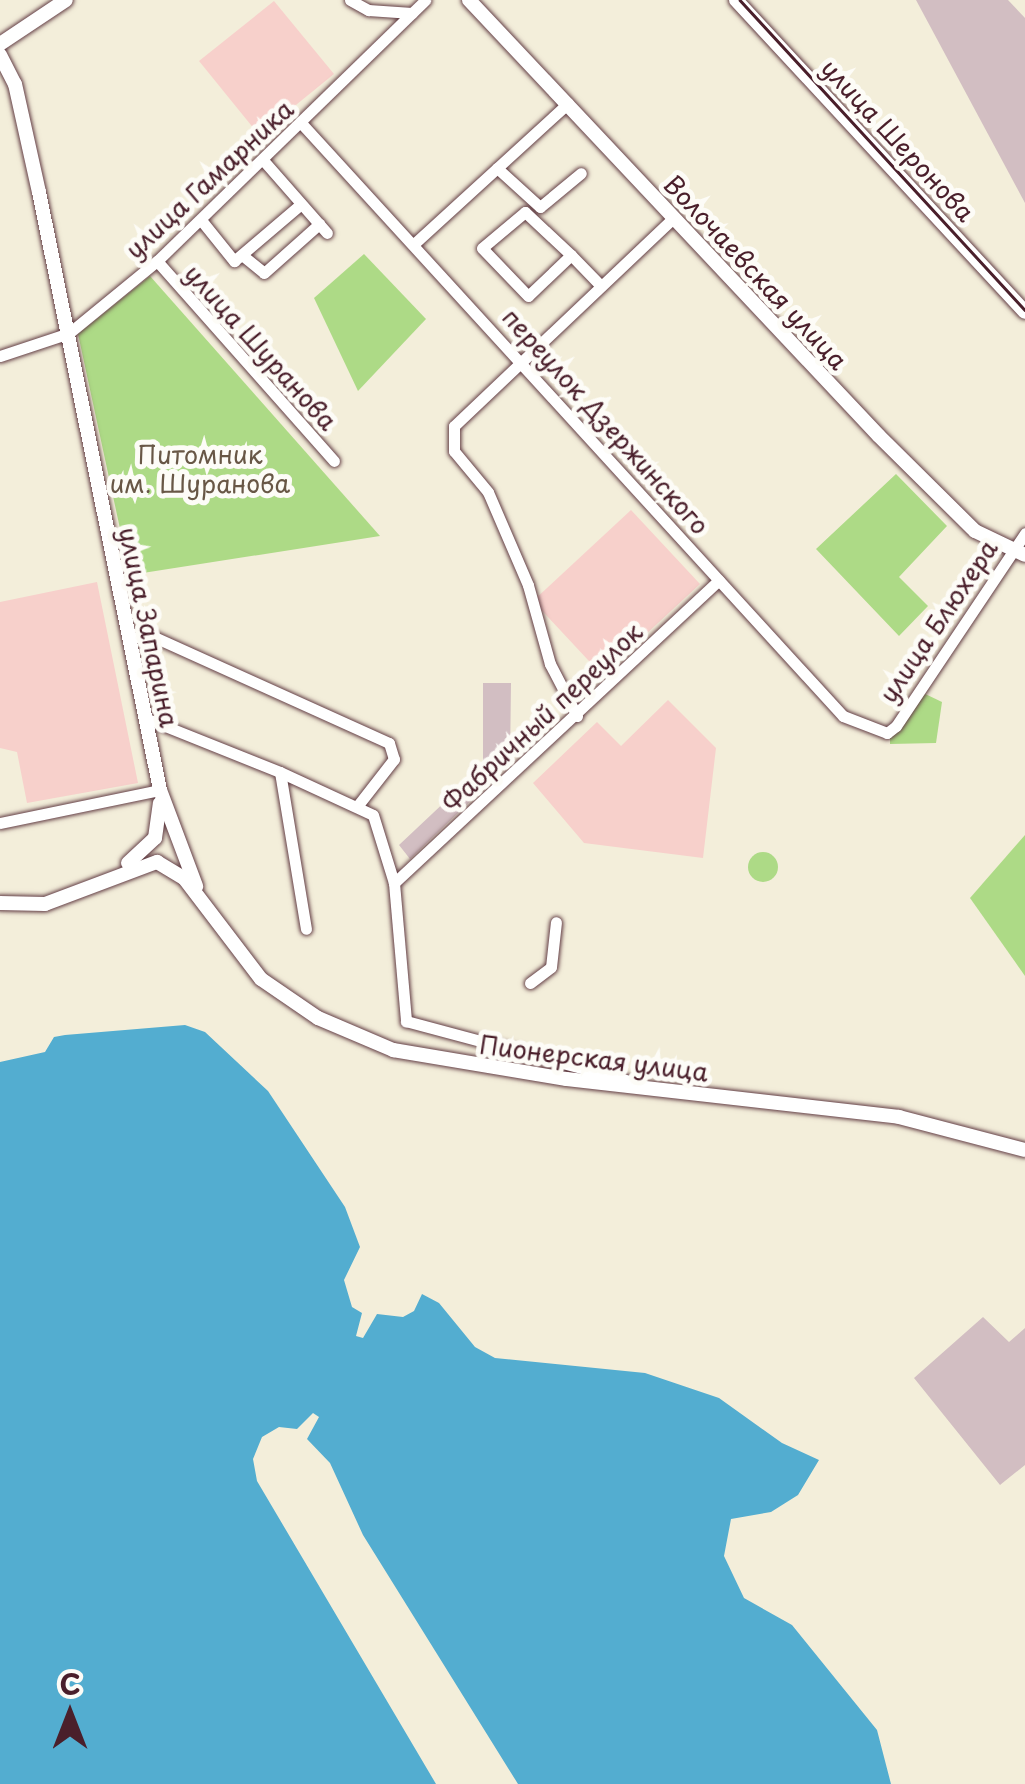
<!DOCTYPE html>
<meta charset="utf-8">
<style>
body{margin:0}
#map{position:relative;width:1025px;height:1784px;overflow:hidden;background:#f3eeda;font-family:"Playpen Sans",sans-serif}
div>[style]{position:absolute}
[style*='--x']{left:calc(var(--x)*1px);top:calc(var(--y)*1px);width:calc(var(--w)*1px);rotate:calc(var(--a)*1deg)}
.built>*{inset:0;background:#f7d0cb}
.industrial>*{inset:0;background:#d2bec2}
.green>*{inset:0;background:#adda86}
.round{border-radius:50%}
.water>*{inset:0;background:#53add0}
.roads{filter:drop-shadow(0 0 2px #633e45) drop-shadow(0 0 2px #633e45)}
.minor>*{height:11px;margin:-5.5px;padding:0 5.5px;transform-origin:5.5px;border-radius:5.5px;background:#fff}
.major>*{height:14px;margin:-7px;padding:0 7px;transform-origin:7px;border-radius:7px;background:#fff}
.tram>*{height:2.5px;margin:-1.25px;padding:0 1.25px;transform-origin:1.25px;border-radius:1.25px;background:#4a1f2b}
span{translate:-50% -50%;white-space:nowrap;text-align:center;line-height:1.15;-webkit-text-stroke:10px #fdfcf7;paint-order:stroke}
.street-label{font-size:25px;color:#4a1f2b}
.park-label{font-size:25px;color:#685746}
.north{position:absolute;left:20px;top:1664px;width:100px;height:100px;-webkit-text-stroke:8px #fdfcf7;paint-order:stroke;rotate:0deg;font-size:28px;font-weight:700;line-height:40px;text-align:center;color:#4a1f2b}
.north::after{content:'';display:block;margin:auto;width:35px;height:45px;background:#4a1f2b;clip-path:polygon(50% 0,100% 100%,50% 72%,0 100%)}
</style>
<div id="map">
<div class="built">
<div style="clip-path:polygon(274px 1px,334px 74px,259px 135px,199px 61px)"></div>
<div style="clip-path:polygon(631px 510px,700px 584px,602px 675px,533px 601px)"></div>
<div style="clip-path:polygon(97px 582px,138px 783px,27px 803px,17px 752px,0 748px,0 602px)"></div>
<div style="clip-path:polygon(668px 700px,716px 748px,703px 858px,584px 843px,533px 783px,597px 722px,621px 746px)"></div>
</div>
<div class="industrial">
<div style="clip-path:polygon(916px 0,1008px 0,1025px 18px,1025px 203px)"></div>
<div style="clip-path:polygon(483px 683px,511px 683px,510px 763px,410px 859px,399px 845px,483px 766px)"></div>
<div style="clip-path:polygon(983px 1317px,1009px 1342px,1025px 1328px,1025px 1465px,1000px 1485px,914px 1378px)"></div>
</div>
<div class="green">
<div style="clip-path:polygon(364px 254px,426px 319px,358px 391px,314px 298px)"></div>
<div style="clip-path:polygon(150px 276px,380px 536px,130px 575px,78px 334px)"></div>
<div style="clip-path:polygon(896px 474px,947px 526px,899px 577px,928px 606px,899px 636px,816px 549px)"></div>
<div style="clip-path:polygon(919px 691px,942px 702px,936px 743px,890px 744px,890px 730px)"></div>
<div style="clip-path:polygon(1025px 835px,1025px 976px,970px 898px)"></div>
<div class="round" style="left:748px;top:852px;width:30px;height:30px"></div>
</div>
<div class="water">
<div style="clip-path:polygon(185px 1025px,205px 1032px,268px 1091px,345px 1207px,360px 1247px,344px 1280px,352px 1307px,362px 1313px,356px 1336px,363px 1338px,377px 1314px,403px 1317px,414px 1311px,422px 1294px,439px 1303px,475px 1347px,495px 1358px,645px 1373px,719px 1398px,782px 1443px,819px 1460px,798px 1495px,771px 1512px,731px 1519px,724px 1556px,744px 1598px,792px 1625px,877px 1730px,891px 1784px,518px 1784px,363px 1535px,330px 1463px,307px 1439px,319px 1417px,313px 1413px,297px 1429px,279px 1427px,262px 1437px,253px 1459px,257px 1481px,436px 1784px,0 1784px,0 1062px,45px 1052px,54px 1037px,65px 1035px)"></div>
</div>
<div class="roads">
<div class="minor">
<div style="--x:350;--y:0;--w:21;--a:29"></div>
<div style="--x:368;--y:10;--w:44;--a:3.9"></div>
<div style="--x:302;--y:124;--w:802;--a:47.58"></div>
<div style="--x:843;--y:716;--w:47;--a:21.1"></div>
<div style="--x:887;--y:733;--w:11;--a:-38"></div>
<div style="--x:896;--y:726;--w:232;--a:-56.2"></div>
<div style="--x:263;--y:160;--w:97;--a:48.8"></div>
<div style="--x:497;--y:168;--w:58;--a:42.2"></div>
<div style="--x:540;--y:207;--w:53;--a:-39.7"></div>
<div style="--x:201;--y:220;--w:53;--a:51.2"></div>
<div style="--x:234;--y:261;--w:88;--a:-40.4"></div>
<div style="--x:416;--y:242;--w:206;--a:-42.4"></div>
<div style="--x:242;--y:255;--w:28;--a:39"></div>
<div style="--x:264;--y:273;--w:74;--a:-41.7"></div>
<div style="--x:571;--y:255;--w:59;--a:136.4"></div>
<div style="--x:528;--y:296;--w:66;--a:-133.8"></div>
<div style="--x:482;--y:248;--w:56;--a:-39.9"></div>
<div style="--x:525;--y:212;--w:63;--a:43.1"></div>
<div style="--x:571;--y:255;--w:43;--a:45.9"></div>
<div style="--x:157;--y:261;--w:267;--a:48.5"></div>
<div style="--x:0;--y:356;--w:73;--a:-18.4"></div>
<div style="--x:69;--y:333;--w:114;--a:-39.3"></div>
<div style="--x:157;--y:261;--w:374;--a:-44.2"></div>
<div style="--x:129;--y:638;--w:23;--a:-5"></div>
<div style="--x:152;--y:636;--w:260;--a:24.3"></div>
<div style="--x:389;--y:743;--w:17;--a:73"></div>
<div style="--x:394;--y:759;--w:57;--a:127.9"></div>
<div style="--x:577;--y:716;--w:59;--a:-117.4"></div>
<div style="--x:550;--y:664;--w:82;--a:-105.6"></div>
<div style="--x:528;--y:585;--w:101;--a:-113.3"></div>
<div style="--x:488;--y:492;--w:53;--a:-129.7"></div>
<div style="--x:454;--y:451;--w:25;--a:-90"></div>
<div style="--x:454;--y:426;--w:303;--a:-43.5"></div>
<div style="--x:145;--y:718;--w:145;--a:21.8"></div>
<div style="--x:280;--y:772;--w:159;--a:80.6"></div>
<div style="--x:280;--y:772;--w:102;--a:24.8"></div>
<div style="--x:373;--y:815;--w:71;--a:72.8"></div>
<div style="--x:394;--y:883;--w:139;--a:85"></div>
<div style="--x:406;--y:1021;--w:232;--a:15"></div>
<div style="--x:0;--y:823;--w:163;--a:-11.7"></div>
<div style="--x:394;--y:883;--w:444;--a:-43"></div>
<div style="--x:530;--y:983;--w:26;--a:-37"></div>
<div style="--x:551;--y:967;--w:45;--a:-83.7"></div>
</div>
<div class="major">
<div style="--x:469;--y:0;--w:598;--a:46.76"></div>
<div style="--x:879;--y:436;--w:135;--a:44.7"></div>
<div style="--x:975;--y:531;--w:55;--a:25.6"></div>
<div style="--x:736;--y:0;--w:425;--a:47.2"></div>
<div style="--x:0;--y:44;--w:79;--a:-33.7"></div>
<div style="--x:0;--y:55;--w:33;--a:63"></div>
<div style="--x:15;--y:84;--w:111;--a:77.5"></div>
<div style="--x:39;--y:192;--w:610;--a:78.56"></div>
<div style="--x:160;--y:790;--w:103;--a:69.4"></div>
<div style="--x:128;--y:863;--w:37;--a:-43"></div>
<div style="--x:155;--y:838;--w:35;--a:-82"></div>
<div style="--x:0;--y:903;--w:45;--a:1.3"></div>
<div style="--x:45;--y:904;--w:120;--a:-20.6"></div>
<div style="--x:157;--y:862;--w:31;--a:31"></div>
<div style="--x:184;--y:878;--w:127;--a:52.7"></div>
<div style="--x:261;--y:979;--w:69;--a:34.4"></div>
<div style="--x:318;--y:1018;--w:82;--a:23.1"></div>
<div style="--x:393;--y:1050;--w:176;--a:9.5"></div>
<div style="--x:567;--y:1079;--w:334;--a:6.5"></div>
<div style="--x:899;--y:1117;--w:130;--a:14.7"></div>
</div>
</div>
<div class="tram">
<div style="--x:740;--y:0;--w:421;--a:47.4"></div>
</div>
<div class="street-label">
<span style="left:898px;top:140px;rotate:47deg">улица Шеронова</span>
<span style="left:209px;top:179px;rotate:-43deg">улица Гамарника</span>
<span style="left:756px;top:272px;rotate:47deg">Волочаевская улица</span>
<span style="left:261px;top:347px;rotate:48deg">улица Шуранова</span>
<span style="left:606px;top:421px;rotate:48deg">переулок Дзержинского</span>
<span style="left:938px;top:621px;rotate:-56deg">улица Блюхера</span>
<span style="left:149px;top:627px;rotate:78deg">улица Запарина</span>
<span style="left:542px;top:717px;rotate:-43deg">Фабричный переулок</span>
<span style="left:594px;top:1058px;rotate:7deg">Пионерская улица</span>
</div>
<div class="park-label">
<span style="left:200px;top:469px">Питомник<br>им. Шуранова</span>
</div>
<div class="north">С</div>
</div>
